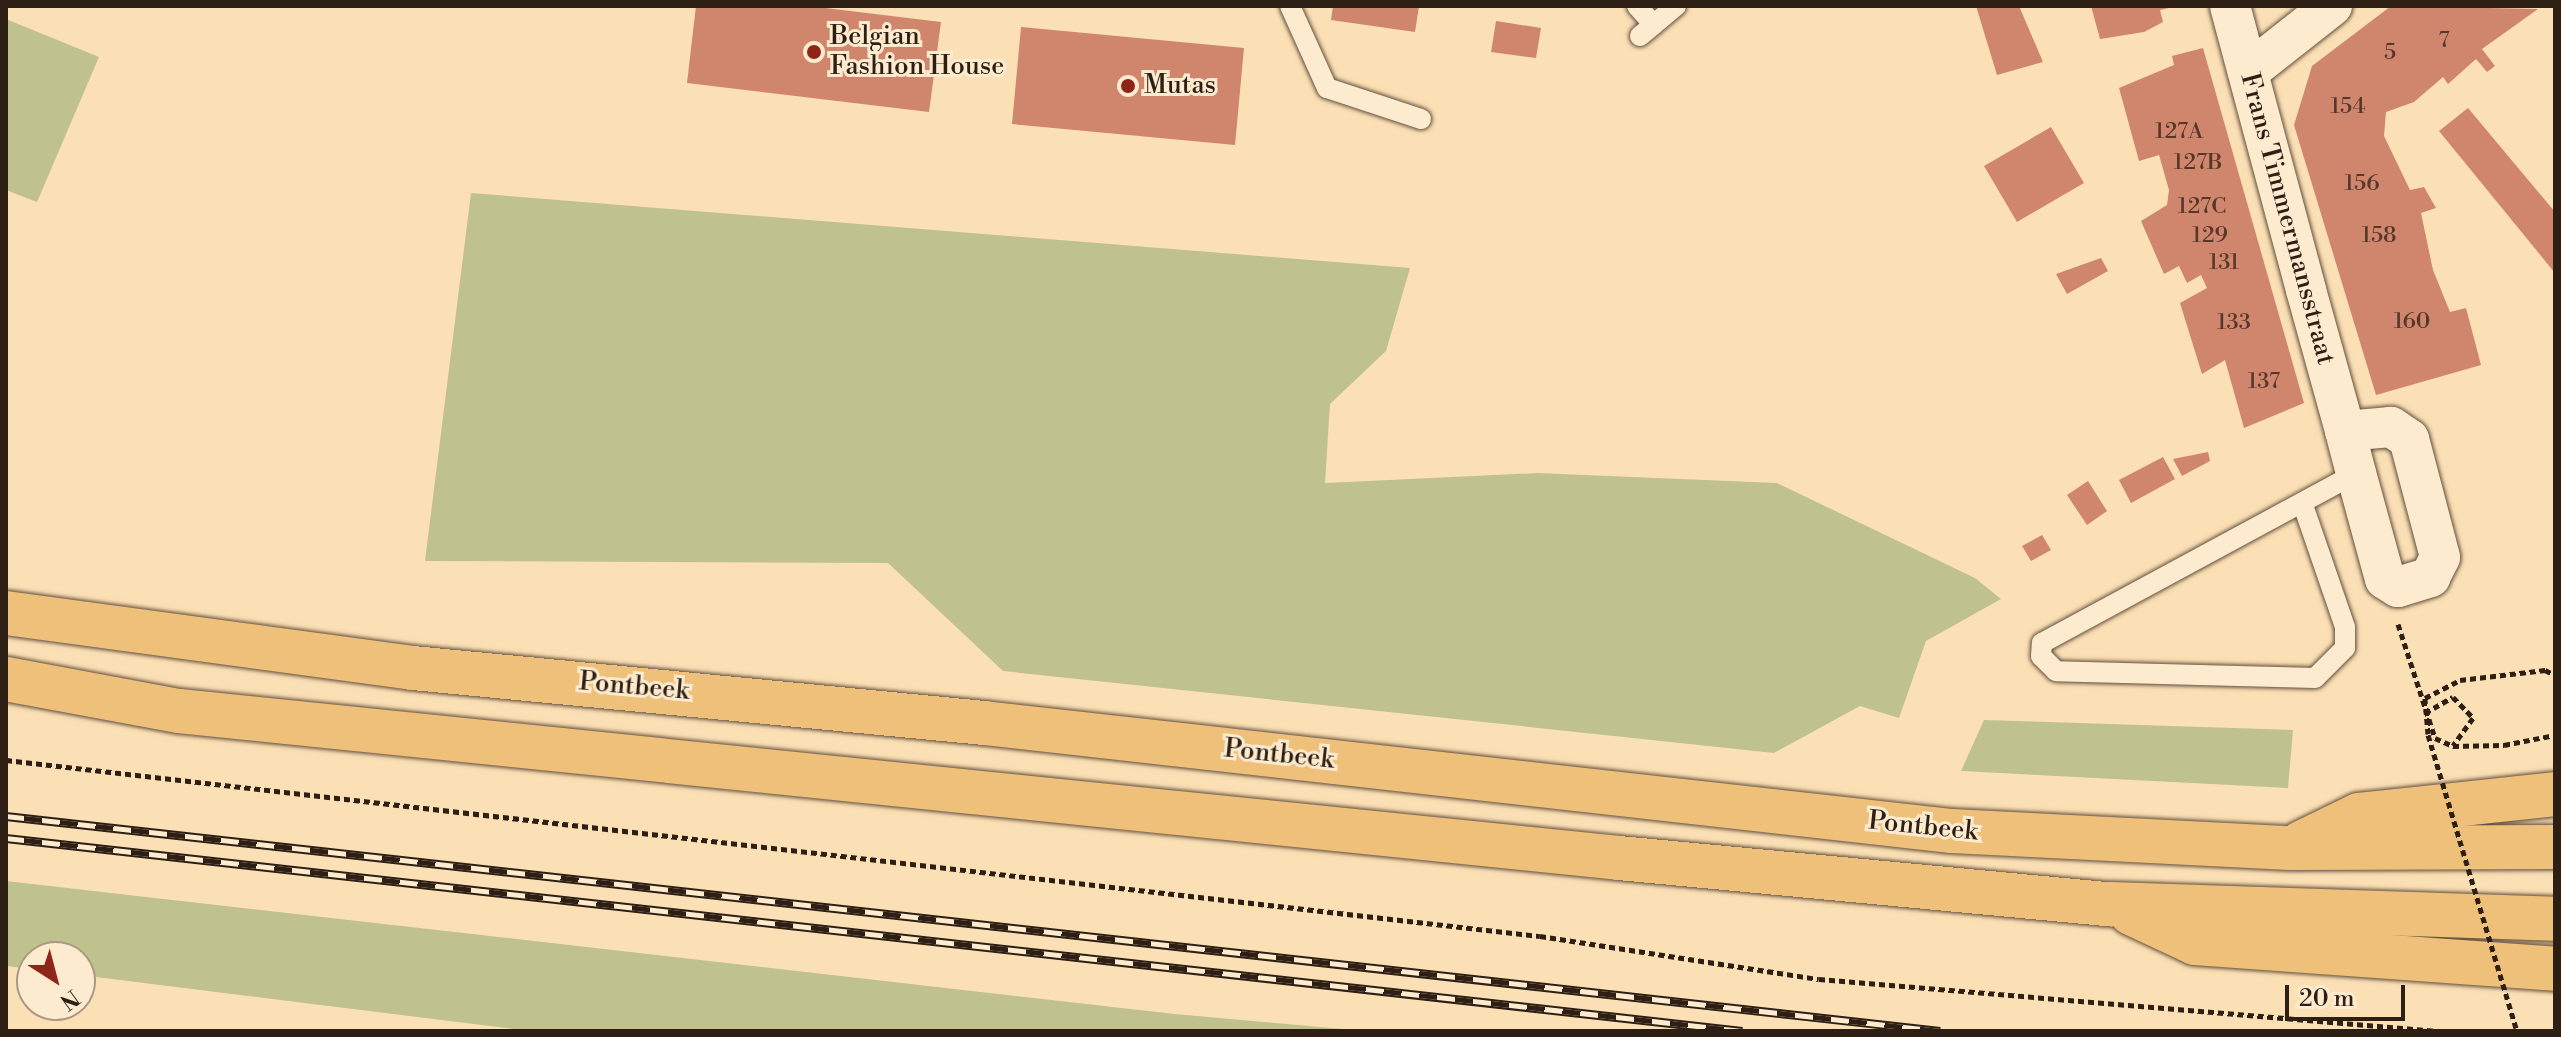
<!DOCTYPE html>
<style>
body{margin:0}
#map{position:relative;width:2561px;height:1037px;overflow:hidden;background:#fce0b5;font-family:"Libre Bodoni",serif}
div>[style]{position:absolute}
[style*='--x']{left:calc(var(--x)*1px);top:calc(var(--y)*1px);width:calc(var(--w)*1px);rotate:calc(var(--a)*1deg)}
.green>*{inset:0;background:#c0c28d}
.building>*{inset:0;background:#d0856d}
.path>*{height:5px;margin-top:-2.5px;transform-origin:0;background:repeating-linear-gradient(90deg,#2e1f15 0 6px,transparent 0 10px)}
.roads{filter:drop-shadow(0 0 2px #624f3d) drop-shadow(0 0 2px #624f3d)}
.lane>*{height:20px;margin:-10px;padding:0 10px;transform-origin:10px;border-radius:10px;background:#fdebcf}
.street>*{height:40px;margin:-20px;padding:0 20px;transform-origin:20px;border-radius:20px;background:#fdebcf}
.highway>*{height:44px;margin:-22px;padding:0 22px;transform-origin:22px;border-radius:22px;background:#eec07a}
.rail>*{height:9px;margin-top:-4.5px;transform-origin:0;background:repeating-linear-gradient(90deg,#fdebcf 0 18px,#2e1f15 0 36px);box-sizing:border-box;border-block:2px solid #2e1f15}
.path-bridge>*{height:5px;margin-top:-2.5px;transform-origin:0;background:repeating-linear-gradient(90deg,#2e1f15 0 6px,transparent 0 10px)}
.dots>*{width:22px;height:22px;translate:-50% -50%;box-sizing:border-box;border:4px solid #fdebcf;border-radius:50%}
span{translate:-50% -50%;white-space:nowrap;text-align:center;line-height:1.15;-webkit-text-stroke:6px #fdebcf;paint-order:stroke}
.number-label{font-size:22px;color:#56382b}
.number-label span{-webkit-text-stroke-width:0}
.poi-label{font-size:26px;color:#2e1f15}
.left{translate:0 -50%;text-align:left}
.street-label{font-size:26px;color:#2e1f15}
.frame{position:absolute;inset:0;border:8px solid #2e1f15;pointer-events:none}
.north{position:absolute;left:16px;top:941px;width:80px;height:80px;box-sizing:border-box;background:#fdebcf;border:2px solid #aa9985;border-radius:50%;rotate:144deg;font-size:22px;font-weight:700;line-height:32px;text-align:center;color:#2e1f15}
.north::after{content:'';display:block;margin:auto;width:28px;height:36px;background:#8f2418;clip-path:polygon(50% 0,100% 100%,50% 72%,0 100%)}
.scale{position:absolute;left:2285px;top:985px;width:120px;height:36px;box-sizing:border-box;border:4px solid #2e1f15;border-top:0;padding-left:10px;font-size:24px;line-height:28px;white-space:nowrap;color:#2e1f15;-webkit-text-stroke:6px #fdebcf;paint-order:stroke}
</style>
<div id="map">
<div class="green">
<div style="clip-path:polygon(6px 19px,99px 57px,37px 202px,6px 190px)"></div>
<div style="clip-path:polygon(471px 193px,1410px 268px,1386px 351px,1330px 404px,1325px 483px,1538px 473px,1777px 483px,1975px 578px,2001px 599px,1926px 641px,1899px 718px,1860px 706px,1774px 753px,1003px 671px,888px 563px,425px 561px)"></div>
<div style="clip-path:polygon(1984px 720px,2293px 730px,2288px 788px,1961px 771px)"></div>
<div style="clip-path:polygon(6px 881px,1175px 1014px,1365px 1031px,530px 1031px,80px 975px,80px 957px,32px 957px,32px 969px,6px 966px)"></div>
</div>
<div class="building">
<div style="clip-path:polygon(696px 6px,809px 6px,941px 22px,929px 112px,687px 83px)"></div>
<div style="clip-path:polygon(1333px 6px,1419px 6px,1415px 32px,1331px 20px)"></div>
<div style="clip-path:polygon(1976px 6px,2019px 6px,2043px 62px,1997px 75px)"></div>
<div style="clip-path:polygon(2091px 6px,2173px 6px,2173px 7px,2160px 10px,2163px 22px,2144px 32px,2100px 39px)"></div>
<div style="clip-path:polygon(2391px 6px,2538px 9px,2482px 49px,2495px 66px,2487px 72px,2476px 59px,2448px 84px,2443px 77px,2414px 102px,2386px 112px,2384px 136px,2410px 190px,2424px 187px,2436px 208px,2421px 213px,2433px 270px,2450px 312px,2466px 308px,2481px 365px,2376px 395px,2294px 125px,2312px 66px)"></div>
<div style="clip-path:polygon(1496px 21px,1541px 28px,1536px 58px,1491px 52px)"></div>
<div style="clip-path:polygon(1021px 27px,1244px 48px,1235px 145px,1012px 124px)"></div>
<div style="clip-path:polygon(2203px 48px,2304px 403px,2244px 428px,2225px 360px,2202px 374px,2180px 303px,2207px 288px,2201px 275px,2187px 283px,2179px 266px,2164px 274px,2141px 221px,2167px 205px,2169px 190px,2159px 155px,2139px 161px,2119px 88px,2174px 65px,2172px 56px)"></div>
<div style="clip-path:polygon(2468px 108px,2555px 212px,2555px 273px,2439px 131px)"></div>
<div style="clip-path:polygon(2051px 127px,2084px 183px,2017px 222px,1984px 166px)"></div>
<div style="clip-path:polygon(2101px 258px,2108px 271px,2067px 294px,2056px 274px)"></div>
<div style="clip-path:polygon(2208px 452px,2210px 461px,2182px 476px,2173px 459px)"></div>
<div style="clip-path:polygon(2163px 457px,2175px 479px,2131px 503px,2119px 480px)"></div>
<div style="clip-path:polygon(2088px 481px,2107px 511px,2087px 525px,2067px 495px)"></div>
<div style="clip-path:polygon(2042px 535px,2051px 550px,2031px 561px,2022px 546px)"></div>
</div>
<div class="path">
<div style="--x:2398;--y:624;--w:120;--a:72"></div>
<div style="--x:2435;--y:738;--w:20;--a:24"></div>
<div style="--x:2453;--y:746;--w:51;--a:-1.1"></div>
<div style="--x:2504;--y:745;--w:52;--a:-11.1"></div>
<div style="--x:2425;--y:713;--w:32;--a:-30"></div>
<div style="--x:2453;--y:697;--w:29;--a:46"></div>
<div style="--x:2473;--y:718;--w:34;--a:126"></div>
<div style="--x:6;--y:760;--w:1544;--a:6.55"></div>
<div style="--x:1540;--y:936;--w:282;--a:8.8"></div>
<div style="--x:1819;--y:979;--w:621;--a:4.8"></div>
<div style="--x:2517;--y:1031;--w:26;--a:0"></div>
</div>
<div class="roads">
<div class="lane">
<div style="--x:1290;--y:6;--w:90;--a:65.7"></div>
<div style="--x:1327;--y:88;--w:99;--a:18.3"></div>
<div style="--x:1637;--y:6;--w:25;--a:48"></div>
<div style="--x:1640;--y:36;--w:47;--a:-39.8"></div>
<div style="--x:2303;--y:505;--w:129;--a:71"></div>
<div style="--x:2345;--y:627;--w:21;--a:90"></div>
<div style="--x:2345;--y:648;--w:42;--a:135"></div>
<div style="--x:2315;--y:678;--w:259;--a:-178.5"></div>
<div style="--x:2056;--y:671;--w:21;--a:-135"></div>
<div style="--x:2041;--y:656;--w:13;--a:-86"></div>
<div style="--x:2042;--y:643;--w:357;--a:-28.4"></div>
</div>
<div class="street">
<div style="--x:2230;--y:6;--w:294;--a:75"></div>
<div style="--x:2306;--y:290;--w:146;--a:74.5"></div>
<div style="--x:2345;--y:431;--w:43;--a:75.3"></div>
<div style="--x:2356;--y:473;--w:110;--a:74.7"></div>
<div style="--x:2385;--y:579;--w:15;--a:32"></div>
<div style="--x:2398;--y:587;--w:34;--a:-17"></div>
<div style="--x:2430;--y:577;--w:22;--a:-63"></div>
<div style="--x:2440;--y:557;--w:122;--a:-104.7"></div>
<div style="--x:2409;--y:439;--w:22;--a:-146"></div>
<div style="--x:2391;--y:427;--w:46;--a:175"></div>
<div style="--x:2248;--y:72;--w:107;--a:-38.2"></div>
</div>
<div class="highway">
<div style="--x:6;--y:613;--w:411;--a:7.7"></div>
<div style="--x:413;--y:668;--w:574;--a:5.5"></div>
<div style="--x:984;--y:723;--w:974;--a:6.37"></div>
<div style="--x:1952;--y:831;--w:338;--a:2.9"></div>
<div style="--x:2290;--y:848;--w:265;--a:-0.2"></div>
<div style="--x:6;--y:679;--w:176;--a:10.5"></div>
<div style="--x:179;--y:711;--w:1447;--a:5.83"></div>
<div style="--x:1619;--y:858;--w:493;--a:5.4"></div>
<div style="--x:2110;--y:904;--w:445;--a:1.9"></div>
<div style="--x:2301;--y:843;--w:64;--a:-25.8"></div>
<div style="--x:2359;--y:815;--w:197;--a:-6.1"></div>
<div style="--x:2131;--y:913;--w:71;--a:25.1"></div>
<div style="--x:2195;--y:943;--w:361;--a:4.1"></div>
</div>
</div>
<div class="rail">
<div style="--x:6;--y:816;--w:1946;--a:6.34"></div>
<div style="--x:6;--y:838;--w:1747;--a:6.34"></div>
</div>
<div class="path-bridge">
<div style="--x:2516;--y:1028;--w:307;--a:-106.7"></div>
<div style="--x:2428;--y:734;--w:36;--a:-95"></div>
<div style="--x:2425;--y:698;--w:39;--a:-27"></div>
<div style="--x:2460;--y:680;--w:86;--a:-6.7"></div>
<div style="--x:2545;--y:670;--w:11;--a:27"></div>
</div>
<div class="dots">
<div style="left:814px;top:52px;background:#8f2418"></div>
<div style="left:1128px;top:86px;background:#8f2418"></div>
</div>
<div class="number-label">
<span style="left:2444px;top:41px">7</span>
<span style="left:2390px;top:53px">5</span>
<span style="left:2348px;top:107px">154</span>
<span style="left:2179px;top:132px">127A</span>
<span style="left:2198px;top:163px">127B</span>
<span style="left:2362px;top:184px">156</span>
<span style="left:2202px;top:207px">127C</span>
<span style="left:2210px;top:236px">129</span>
<span style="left:2379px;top:236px">158</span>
<span style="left:2224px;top:263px">131</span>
<span style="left:2412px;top:322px">160</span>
<span style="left:2234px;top:323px">133</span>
<span style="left:2264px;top:382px">137</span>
</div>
<div class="poi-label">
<span class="left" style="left:830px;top:52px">Belgian<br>Fashion House</span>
<span class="left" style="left:1144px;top:86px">Mutas</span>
</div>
<div class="street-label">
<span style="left:2287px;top:219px;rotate:75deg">Frans Timmermansstraat</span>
<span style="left:634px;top:687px;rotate:5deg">Pontbeek</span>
<span style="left:1279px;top:755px;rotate:6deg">Pontbeek</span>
<span style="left:1923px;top:827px;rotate:6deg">Pontbeek</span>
</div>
<div class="frame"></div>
<div class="north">N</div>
<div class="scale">20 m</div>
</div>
